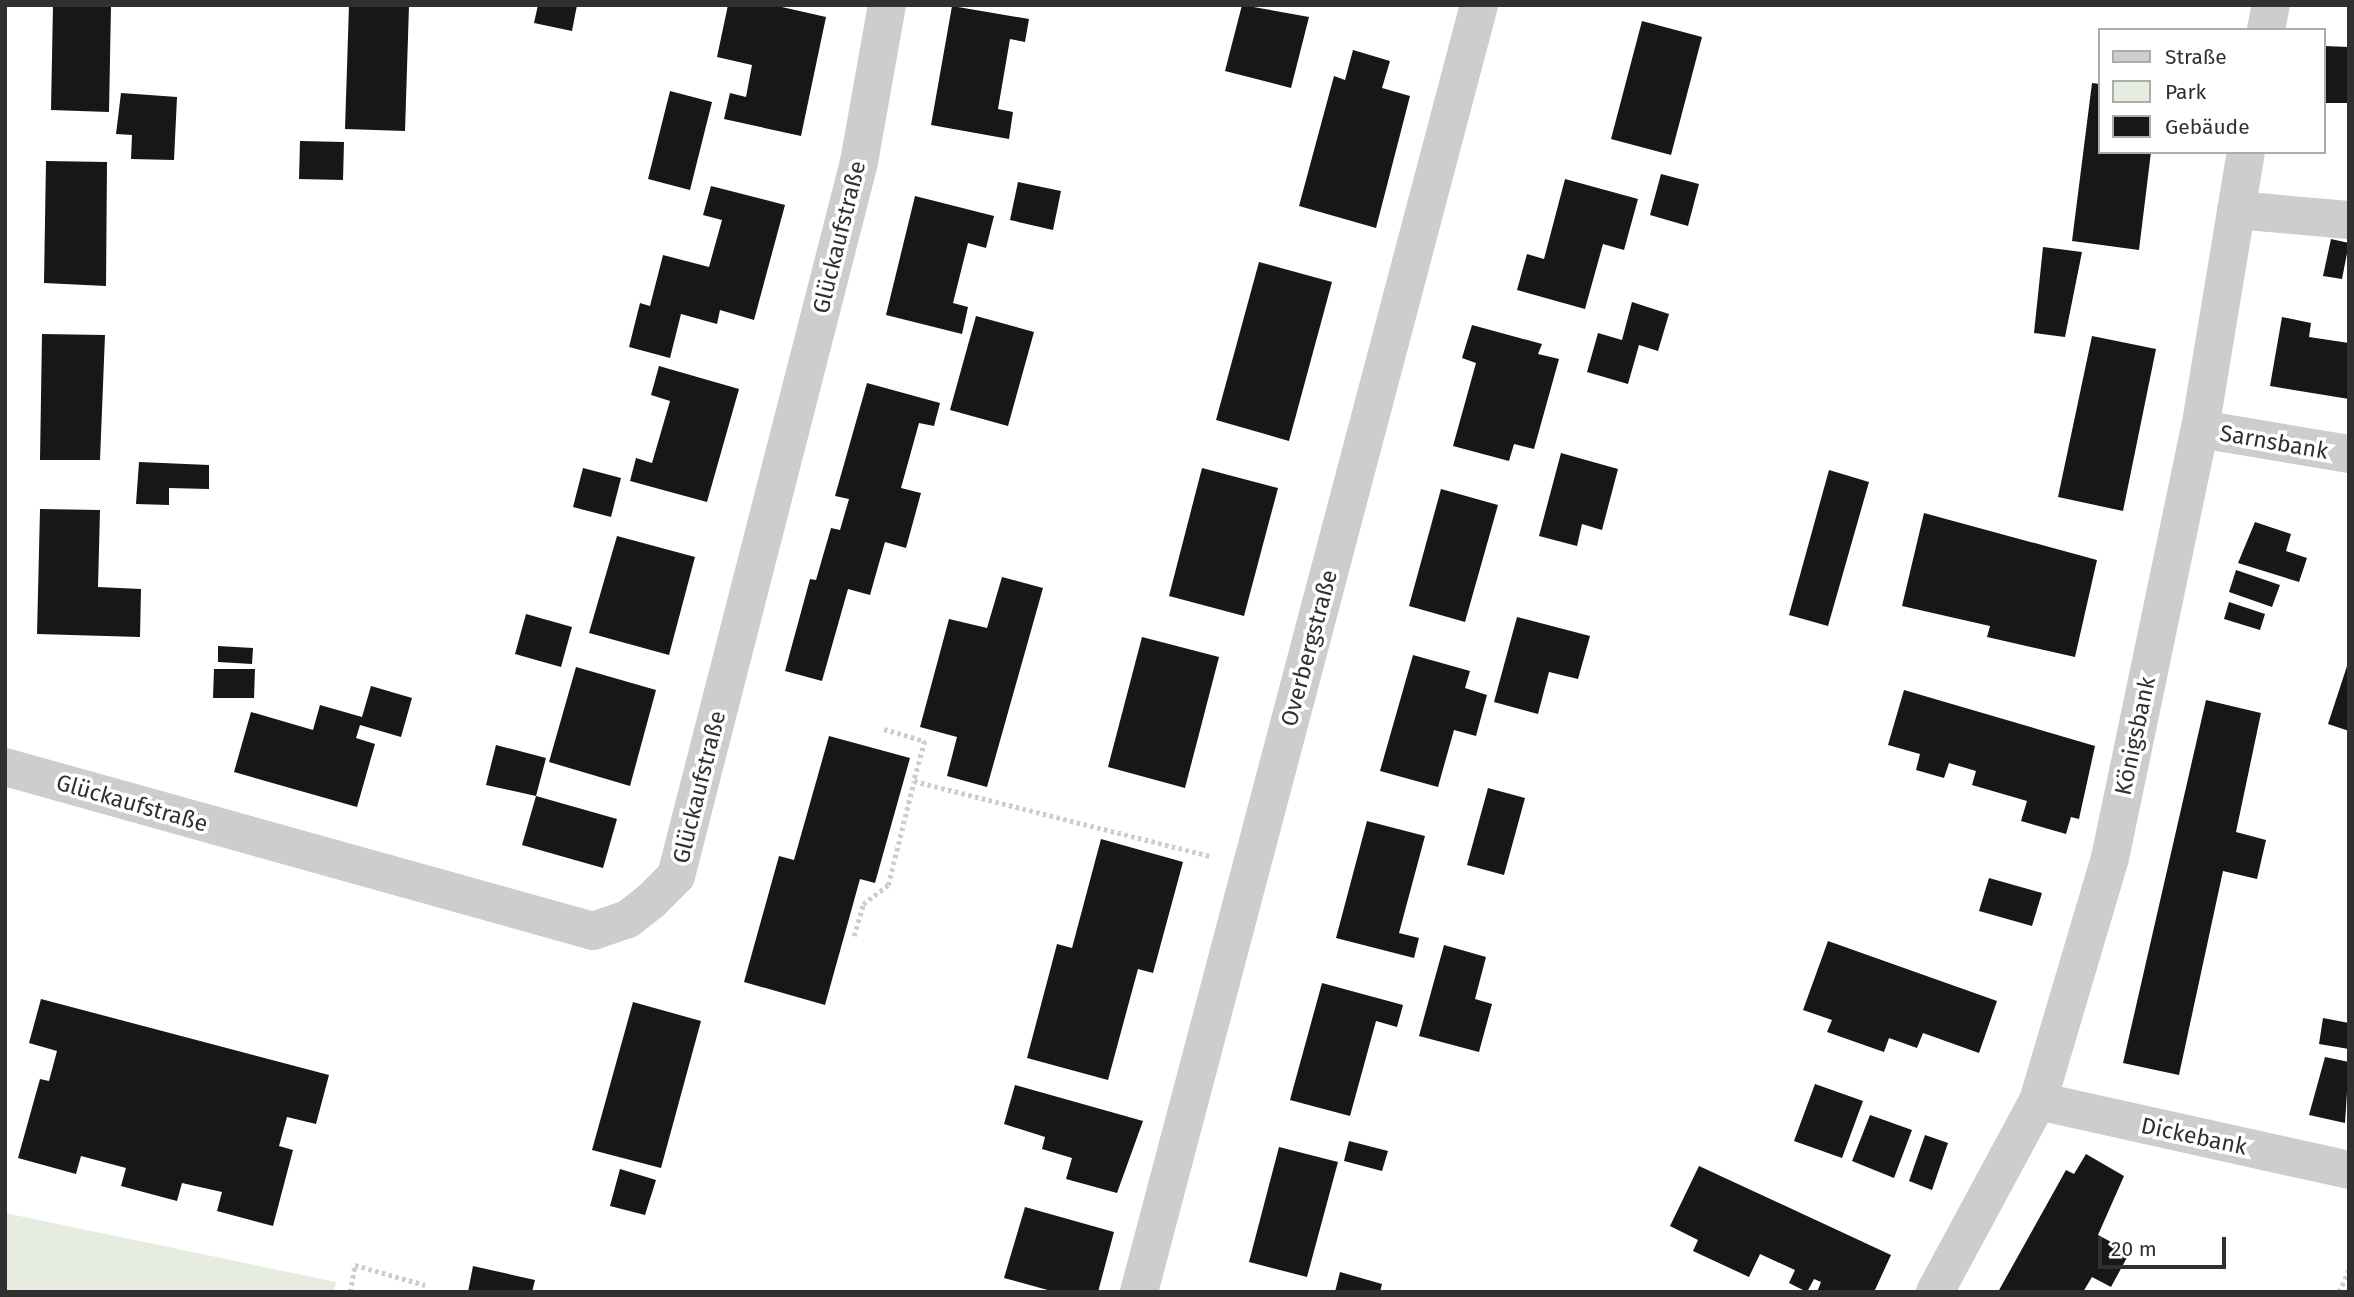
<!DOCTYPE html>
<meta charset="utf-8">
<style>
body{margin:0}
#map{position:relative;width:2354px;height:1297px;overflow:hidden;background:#fff;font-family:"Fira Sans",sans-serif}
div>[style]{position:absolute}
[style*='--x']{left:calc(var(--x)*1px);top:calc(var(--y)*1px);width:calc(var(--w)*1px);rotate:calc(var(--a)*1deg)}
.green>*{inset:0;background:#e6ecdf}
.building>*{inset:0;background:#171717}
.path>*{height:4.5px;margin-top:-2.25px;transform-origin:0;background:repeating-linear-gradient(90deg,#cdcdcd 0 3.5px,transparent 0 7px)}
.minor>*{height:38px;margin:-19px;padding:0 19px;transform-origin:19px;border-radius:19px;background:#cdcdcd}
span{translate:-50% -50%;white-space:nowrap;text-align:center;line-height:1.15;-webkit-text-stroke:7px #fff;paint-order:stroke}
.street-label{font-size:23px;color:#303030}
.frame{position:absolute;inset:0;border:7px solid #303030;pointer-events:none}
.legend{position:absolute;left:2098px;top:28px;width:228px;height:126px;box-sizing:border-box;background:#fff;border:2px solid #acacac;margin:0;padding:9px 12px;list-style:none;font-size:21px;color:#303030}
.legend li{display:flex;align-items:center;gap:14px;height:35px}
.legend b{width:35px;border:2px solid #acacac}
.scale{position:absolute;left:2098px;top:1237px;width:128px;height:32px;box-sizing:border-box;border:4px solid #303030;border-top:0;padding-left:9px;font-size:21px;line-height:24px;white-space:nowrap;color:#303030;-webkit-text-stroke:5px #fff;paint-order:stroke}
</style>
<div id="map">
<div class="green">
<div style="clip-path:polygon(5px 1213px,336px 1282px,334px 1292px,5px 1292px)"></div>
</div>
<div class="building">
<div style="clip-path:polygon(53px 5px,111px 5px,109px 112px,51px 110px)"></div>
<div style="clip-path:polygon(349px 5px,409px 6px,405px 131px,345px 129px)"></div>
<div style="clip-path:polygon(538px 5px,577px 5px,572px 31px,534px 23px)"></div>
<div style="clip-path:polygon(728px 5px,773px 5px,826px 17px,801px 136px,724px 119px,730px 93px,746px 97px,752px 65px,717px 57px)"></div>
<div style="clip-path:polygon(1242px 5px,1309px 17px,1291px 88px,1225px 71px)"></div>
<div style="clip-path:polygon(952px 6px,1029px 19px,1025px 42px,1010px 39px,998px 109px,1013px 112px,1009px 139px,931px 125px)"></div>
<div style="clip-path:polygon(1642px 21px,1702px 37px,1671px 155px,1611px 139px)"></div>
<div style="clip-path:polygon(2324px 46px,2349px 47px,2349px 103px,2324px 103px)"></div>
<div style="clip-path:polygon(1353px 50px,1390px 61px,1382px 88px,1410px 96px,1376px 228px,1299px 206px,1334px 76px,1345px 80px)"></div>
<div style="clip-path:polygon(2092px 83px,2100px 84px,2100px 152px,2151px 152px,2139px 250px,2072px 241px)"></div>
<div style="clip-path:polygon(670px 91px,712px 102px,690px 190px,648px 179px)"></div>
<div style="clip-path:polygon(121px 93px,177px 97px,174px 160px,131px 159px,132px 135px,116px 134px)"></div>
<div style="clip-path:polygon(300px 141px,344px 142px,343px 180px,299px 179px)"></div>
<div style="clip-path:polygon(46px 161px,107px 162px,106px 286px,44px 283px)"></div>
<div style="clip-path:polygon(1661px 174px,1699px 184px,1688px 226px,1650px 215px)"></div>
<div style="clip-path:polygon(1565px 179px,1638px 199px,1624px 250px,1603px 244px,1585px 309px,1517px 290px,1527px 254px,1544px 259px)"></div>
<div style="clip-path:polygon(1018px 182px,1061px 191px,1053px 230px,1010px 220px)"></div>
<div style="clip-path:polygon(711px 186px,785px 205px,754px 320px,720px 310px,717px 324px,681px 314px,670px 358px,629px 347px,640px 303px,650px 306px,663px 255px,709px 267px,722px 220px,703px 215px)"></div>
<div style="clip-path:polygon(915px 196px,994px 216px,986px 248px,968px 243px,953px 303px,968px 307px,962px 334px,886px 315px)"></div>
<div style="clip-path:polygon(2331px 239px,2349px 243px,2342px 279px,2323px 276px)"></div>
<div style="clip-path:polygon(2043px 247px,2082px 252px,2065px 337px,2034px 333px)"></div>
<div style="clip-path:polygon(1259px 262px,1332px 282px,1289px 441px,1216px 420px)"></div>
<div style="clip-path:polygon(1632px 302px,1669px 314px,1658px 351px,1639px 345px,1628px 384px,1587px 372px,1598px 333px,1622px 340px)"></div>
<div style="clip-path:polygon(976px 316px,1034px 332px,1008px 426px,950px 410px)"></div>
<div style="clip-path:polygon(2282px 317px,2311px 323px,2309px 337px,2349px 343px,2349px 399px,2270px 386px)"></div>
<div style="clip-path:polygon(1472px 325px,1542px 344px,1538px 354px,1559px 359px,1534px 449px,1514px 444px,1509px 461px,1453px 446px,1476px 363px,1462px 358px)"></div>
<div style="clip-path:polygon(42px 334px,105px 335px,100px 460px,40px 460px)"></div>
<div style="clip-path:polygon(2092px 336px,2156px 349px,2123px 511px,2058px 497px)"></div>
<div style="clip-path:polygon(659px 366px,739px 389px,707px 502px,630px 481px,636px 458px,652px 463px,670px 401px,651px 395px)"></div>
<div style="clip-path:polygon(867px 383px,940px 403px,934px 426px,919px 423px,901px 488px,921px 493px,906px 548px,885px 542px,870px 595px,848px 589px,822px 681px,785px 671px,810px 579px,816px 580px,831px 528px,840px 530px,849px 499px,835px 496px)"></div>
<div style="clip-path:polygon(1561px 453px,1618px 469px,1602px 530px,1582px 524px,1577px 546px,1539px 536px)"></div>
<div style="clip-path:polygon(139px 462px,209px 465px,209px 489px,169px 488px,169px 505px,136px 504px)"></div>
<div style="clip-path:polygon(583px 468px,621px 478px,611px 517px,573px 507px)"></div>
<div style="clip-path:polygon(1202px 468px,1278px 488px,1244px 616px,1169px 596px)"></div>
<div style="clip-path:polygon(1829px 470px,1869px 482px,1828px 626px,1789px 615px)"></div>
<div style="clip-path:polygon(1441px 489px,1498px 505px,1465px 622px,1409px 606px)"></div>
<div style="clip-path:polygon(40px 509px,100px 510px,98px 587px,141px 589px,140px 637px,37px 634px)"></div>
<div style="clip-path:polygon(1924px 513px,2097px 560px,2075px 657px,1987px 637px,1990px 626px,1902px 606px)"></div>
<div style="clip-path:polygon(2255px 522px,2291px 534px,2286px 551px,2307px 558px,2299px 582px,2238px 563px)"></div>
<div style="clip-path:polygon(617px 536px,695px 557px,669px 655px,589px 633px)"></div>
<div style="clip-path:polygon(2236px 570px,2280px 585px,2272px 607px,2229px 592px)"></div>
<div style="clip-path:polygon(1002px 577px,1043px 588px,987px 787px,947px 776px,957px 737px,920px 727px,949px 619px,987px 628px)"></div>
<div style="clip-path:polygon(2229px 602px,2265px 614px,2260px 630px,2224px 619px)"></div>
<div style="clip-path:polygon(526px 614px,572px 627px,561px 667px,515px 654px)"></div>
<div style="clip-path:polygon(1517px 617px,1590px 636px,1578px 679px,1549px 672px,1538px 714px,1494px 702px)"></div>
<div style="clip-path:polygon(1142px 637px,1219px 657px,1185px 788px,1108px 767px)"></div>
<div style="clip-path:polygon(218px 646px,253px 648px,252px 664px,218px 662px)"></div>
<div style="clip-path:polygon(1413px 655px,1470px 671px,1465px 688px,1487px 695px,1476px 736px,1454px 730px,1438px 787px,1380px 771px)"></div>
<div style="clip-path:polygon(2348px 663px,2349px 663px,2349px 731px,2328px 724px)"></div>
<div style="clip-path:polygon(576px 667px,656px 690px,630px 786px,549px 762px)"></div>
<div style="clip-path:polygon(214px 669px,255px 669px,254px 698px,213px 698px)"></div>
<div style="clip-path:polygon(371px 686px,412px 698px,401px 737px,360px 725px,356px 738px,375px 744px,357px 807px,234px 772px,251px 712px,313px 730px,320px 705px,362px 717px)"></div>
<div style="clip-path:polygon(1904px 690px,2095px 746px,2079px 819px,2071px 817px,2066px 834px,2021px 821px,2027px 801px,1972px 785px,1976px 771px,1949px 763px,1944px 778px,1916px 770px,1920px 754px,1888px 745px)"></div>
<div style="clip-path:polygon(2206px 700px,2261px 713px,2236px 832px,2266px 840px,2257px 879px,2223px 871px,2179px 1075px,2123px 1063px)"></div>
<div style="clip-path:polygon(829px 736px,910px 758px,875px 883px,860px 879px,825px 1005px,744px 982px,779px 856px,794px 860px)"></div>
<div style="clip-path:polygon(496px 745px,546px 758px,536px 796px,486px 785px)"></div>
<div style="clip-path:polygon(1488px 788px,1525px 798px,1504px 875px,1467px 865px)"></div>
<div style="clip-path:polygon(536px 796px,617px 819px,603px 868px,522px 845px)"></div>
<div style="clip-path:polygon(1367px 821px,1425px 836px,1399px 933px,1419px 938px,1414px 958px,1336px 938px)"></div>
<div style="clip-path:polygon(1101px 839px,1183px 862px,1153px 973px,1138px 969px,1108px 1080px,1027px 1058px,1057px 944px,1072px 948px)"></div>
<div style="clip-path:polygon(1989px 878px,2042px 893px,2032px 926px,1979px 911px)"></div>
<div style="clip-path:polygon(1828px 941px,1997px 1001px,1979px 1053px,1923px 1033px,1917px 1048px,1889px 1038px,1884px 1052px,1827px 1032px,1832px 1020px,1803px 1010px)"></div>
<div style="clip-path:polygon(1444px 945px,1486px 957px,1475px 999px,1492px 1004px,1479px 1052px,1419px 1036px)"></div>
<div style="clip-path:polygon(1322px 983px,1403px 1005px,1397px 1027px,1376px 1021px,1350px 1116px,1290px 1100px)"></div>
<div style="clip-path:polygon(41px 999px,329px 1075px,316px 1124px,287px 1117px,279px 1146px,293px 1150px,273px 1226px,217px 1211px,222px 1192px,182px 1183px,177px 1201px,121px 1186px,126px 1168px,81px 1156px,76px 1174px,18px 1158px,40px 1079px,49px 1081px,57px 1051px,29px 1043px)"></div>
<div style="clip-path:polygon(633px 1002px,701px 1021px,661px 1168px,592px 1150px)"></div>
<div style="clip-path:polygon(2323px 1018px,2349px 1023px,2349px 1049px,2319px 1044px)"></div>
<div style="clip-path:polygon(2325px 1057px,2349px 1062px,2345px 1123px,2309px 1115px)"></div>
<div style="clip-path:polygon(1815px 1084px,1863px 1101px,1842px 1158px,1794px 1141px)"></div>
<div style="clip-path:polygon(1015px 1085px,1143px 1121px,1117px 1193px,1066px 1179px,1072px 1158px,1042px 1149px,1045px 1137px,1004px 1124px)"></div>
<div style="clip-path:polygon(1870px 1115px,1912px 1130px,1894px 1178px,1852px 1161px)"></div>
<div style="clip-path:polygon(1925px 1135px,1948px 1143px,1932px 1190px,1909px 1181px)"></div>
<div style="clip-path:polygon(1349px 1141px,1388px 1151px,1382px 1171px,1344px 1161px)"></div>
<div style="clip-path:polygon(1279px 1147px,1338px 1162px,1307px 1277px,1249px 1262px)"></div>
<div style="clip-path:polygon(2086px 1154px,2124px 1176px,2098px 1235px,2130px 1252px,2111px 1287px,2092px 1277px,2083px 1292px,1998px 1292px,2066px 1170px,2074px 1174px)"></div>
<div style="clip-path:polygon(1699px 1166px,1891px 1255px,1874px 1292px,1817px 1292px,1821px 1282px,1814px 1279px,1807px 1292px,1789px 1283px,1795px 1270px,1760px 1254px,1749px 1277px,1693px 1251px,1698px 1240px,1670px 1226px)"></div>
<div style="clip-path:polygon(620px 1169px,656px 1180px,645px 1215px,610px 1206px)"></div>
<div style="clip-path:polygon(1025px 1207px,1114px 1232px,1098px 1292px,1055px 1292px,1004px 1278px)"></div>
<div style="clip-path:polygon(473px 1266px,535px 1280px,532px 1292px,468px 1292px)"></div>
<div style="clip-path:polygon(1340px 1272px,1382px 1284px,1380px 1292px,1335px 1292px)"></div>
</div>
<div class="path">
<div style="--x:884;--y:729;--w:43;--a:16.3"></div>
<div style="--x:925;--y:741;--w:41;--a:105.4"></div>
<div style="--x:854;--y:936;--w:33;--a:-74"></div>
<div style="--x:863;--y:904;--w:31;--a:-37"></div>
<div style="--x:888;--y:885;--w:107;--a:-76"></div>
<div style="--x:914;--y:781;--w:306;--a:14.2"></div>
<div style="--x:350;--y:1292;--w:27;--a:-80"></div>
<div style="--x:355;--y:1265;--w:73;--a:15.9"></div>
<div style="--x:2339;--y:1292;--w:24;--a:-66"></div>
</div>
<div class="minor">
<div style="--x:2266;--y:30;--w:25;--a:-79"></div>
<div style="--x:2236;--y:210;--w:113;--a:5.1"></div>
<div style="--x:2200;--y:429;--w:151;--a:9.5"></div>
<div style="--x:5;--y:767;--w:610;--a:15.58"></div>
<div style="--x:593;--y:931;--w:37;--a:-19"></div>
<div style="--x:628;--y:919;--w:29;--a:-38"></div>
<div style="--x:651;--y:901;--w:35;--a:-45"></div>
<div style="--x:676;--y:876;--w:737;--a:-75.62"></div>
<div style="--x:859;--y:162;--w:159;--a:-79.9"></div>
<div style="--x:2038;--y:1101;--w:319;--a:12.5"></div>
<div style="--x:1139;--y:1292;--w:1331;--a:-75.2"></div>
<div style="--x:1935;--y:1292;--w:217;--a:-61.7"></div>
<div style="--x:2038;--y:1101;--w:253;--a:-73.5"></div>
<div style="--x:2110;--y:858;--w:438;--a:-78.2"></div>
<div style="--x:2200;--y:429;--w:281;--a:-80.6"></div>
</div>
<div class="street-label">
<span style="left:839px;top:237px;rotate:-76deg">Glückaufstraße</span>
<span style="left:2274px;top:442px;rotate:10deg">Sarnsbank</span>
<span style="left:1309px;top:648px;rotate:-75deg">Overbergstraße</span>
<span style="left:2135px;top:736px;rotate:-78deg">Königsbank</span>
<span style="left:699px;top:787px;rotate:-76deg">Glückaufstraße</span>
<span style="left:132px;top:803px;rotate:16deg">Glückaufstraße</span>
<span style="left:2194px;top:1136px;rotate:12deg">Dickebank</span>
</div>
<div class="frame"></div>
<ul class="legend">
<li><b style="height:9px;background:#cdcdcd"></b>Straße</li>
<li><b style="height:19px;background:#e6ecdf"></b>Park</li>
<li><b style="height:19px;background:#171717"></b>Gebäude</li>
</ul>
<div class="scale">20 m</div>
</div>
